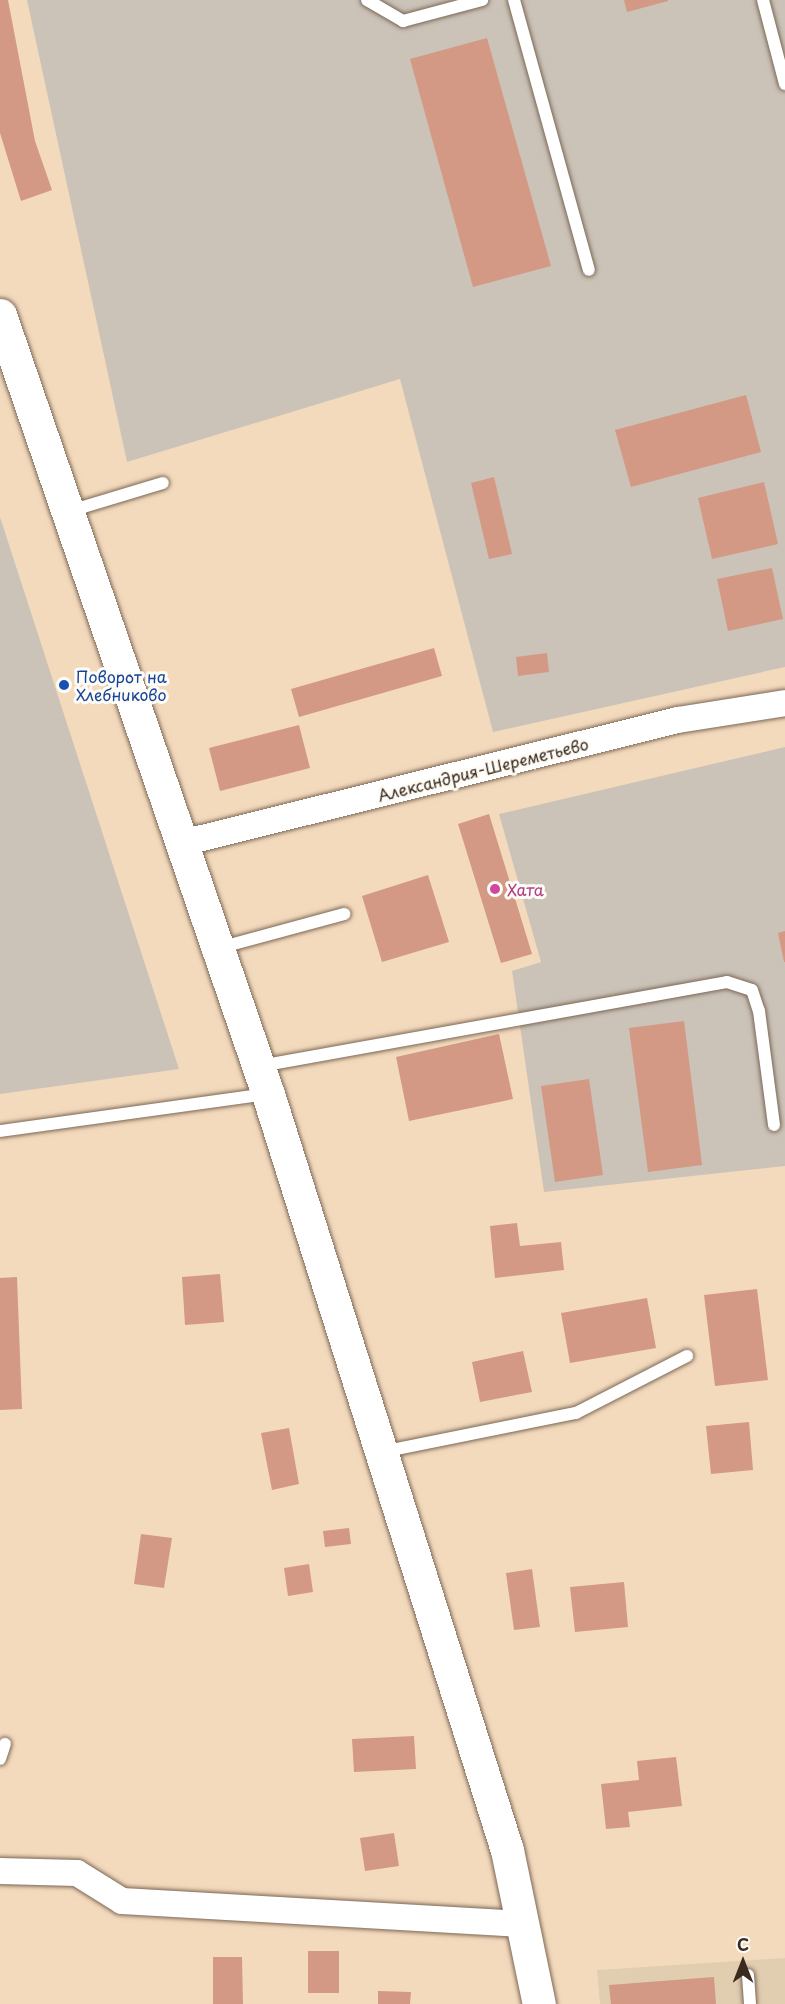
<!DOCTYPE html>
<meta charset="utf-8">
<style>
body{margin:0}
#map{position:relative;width:785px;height:2004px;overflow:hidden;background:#f4dabd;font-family:"Playpen Sans",sans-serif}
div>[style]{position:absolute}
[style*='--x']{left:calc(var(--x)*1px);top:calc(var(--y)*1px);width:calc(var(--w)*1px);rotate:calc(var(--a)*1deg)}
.built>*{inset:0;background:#e1ceb1}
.industrial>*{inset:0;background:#cbc3b8}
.building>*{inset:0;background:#d39985}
.roads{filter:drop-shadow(0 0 2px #7c6856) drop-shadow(0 0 2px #7c6856)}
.service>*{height:12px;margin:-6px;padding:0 6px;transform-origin:6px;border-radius:6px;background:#fff}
.minor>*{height:26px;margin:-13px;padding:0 13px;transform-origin:13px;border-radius:13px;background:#fff}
.secondary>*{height:33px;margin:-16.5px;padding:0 16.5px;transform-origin:16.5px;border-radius:16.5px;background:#fff}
.dots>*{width:16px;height:16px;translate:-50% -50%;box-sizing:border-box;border:3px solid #fdfcf7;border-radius:50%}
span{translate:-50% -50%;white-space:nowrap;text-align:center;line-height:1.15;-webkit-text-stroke:6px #fdfcf7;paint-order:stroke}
.transit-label{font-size:16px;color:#164399}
.left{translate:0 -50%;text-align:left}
.street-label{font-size:16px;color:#3b2a1e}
.hotel-label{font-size:16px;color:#b23c85}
.north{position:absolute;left:713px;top:1932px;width:60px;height:60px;-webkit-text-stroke:4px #fdfcf7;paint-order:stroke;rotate:0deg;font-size:16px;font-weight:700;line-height:24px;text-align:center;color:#3b2a1e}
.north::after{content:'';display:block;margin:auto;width:21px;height:27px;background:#3b2a1e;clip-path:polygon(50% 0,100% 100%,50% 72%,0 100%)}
</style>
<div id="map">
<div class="built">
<div style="clip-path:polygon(785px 1958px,785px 2004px,600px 2004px,597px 1970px)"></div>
</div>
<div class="industrial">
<div style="clip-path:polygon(27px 0,785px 0,785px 667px,493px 732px,400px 379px,127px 462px)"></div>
<div style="clip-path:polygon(0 517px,179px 1069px,0 1094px)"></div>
<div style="clip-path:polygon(785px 747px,785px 1166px,544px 1192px,512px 971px,541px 962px,499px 814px)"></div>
</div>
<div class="building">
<div style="clip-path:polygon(0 0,8px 0,35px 141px,52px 190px,21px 201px,0 133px)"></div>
<div style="clip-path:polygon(624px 0,668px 0,668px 1px,627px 12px)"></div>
<div style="clip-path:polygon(487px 38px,551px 266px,473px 287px,410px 59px)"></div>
<div style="clip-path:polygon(746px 395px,761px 452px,631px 487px,615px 430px)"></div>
<div style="clip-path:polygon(494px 477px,512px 554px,489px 559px,471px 483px)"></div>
<div style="clip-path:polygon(764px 482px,778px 544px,712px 559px,698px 498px)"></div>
<div style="clip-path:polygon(772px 568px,783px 619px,728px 631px,717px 579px)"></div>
<div style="clip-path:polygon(434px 648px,442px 676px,299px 717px,291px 689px)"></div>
<div style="clip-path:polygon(547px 653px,549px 672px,518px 676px,516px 657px)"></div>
<div style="clip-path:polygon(299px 725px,310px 768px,220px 791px,209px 748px)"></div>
<div style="clip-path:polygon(489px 814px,532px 954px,501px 963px,458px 824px)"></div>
<div style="clip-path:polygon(428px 875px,449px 942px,382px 962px,362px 896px)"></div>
<div style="clip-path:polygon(785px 931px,785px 962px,784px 962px,778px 933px)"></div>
<div style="clip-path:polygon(684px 1021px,702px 1165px,648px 1172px,629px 1028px)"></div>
<div style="clip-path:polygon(499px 1034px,513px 1099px,409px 1121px,396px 1057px)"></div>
<div style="clip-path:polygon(589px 1079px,603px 1175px,555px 1182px,541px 1086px)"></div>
<div style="clip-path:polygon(517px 1223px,520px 1246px,561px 1242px,564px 1270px,495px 1278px,490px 1226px)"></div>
<div style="clip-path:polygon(220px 1274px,224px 1322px,185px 1325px,182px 1277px)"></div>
<div style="clip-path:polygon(17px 1277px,22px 1409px,0 1410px,0 1278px)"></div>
<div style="clip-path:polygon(757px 1289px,768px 1380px,715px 1386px,704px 1295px)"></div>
<div style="clip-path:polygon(647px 1298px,656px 1348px,570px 1363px,561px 1313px)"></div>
<div style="clip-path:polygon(523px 1351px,532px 1392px,480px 1402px,472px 1362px)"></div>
<div style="clip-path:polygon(749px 1422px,753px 1470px,711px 1474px,706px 1426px)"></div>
<div style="clip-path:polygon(289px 1428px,299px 1484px,272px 1490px,261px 1433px)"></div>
<div style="clip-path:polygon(349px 1528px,351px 1544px,325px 1547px,323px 1531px)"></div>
<div style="clip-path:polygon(141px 1534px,172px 1538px,164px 1588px,134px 1584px)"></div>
<div style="clip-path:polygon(309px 1564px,313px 1592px,288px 1596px,284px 1568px)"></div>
<div style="clip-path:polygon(532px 1569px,540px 1627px,514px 1630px,506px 1573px)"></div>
<div style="clip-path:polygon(624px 1582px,628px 1627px,575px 1632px,570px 1587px)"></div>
<div style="clip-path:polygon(414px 1736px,416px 1769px,354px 1772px,352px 1739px)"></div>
<div style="clip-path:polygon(676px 1757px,682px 1806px,628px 1812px,630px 1827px,606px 1829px,601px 1784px,639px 1780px,637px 1761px)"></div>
<div style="clip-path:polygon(394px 1833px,399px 1866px,365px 1871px,360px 1838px)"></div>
<div style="clip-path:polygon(308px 1951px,339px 1951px,339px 1993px,308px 1993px)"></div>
<div style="clip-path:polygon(213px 1957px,242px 1957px,243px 2004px,213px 2004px)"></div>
<div style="clip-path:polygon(714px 1977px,716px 2004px,611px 2004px,609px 1985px)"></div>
<div style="clip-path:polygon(378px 1991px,411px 1992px,410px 2004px,378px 2004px)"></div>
</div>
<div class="roads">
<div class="service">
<div style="--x:367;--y:0;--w:42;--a:30.3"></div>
<div style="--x:403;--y:21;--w:82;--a:-14.9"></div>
<div style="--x:514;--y:0;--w:280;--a:74.5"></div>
<div style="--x:763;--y:0;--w:87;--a:75.3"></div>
<div style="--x:70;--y:511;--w:97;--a:-16.8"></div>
<div style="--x:219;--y:948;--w:130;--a:-15.2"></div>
<div style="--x:260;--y:1066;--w:474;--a:-10.2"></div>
<div style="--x:727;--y:982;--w:26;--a:18"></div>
<div style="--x:752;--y:990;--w:22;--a:72"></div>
<div style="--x:759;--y:1011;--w:115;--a:82.5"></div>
<div style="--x:0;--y:1131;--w:269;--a:-7.9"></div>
<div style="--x:382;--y:1452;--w:198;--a:-11.4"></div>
<div style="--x:576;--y:1413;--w:125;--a:-27.2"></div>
<div style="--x:0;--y:1759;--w:16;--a:-72"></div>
<div style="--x:748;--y:1975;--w:29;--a:86"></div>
</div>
<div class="minor">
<div style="--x:182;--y:843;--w:511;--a:-13.93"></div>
<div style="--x:678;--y:720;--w:108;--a:-9"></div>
<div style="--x:0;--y:1871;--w:77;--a:1.5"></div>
<div style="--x:77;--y:1873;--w:53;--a:31.9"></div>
<div style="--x:122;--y:1901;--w:401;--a:3.3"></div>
</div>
<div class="secondary">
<div style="--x:0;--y:315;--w:824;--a:71.02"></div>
<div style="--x:268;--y:1094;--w:793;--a:72.46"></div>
<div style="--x:507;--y:1850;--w:157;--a:78.3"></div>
</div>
</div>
<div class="dots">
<div style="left:64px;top:685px;background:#1a4fb4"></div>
<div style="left:495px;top:889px;background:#d1479c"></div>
</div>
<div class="transit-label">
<span class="left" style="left:76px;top:685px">Поворот на<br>Хлебниково</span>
</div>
<div class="street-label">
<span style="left:483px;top:769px;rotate:-14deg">Александрия-Шереметьево</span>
</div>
<div class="hotel-label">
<span class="left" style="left:507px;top:889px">Хата</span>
</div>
<div class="north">С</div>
</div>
